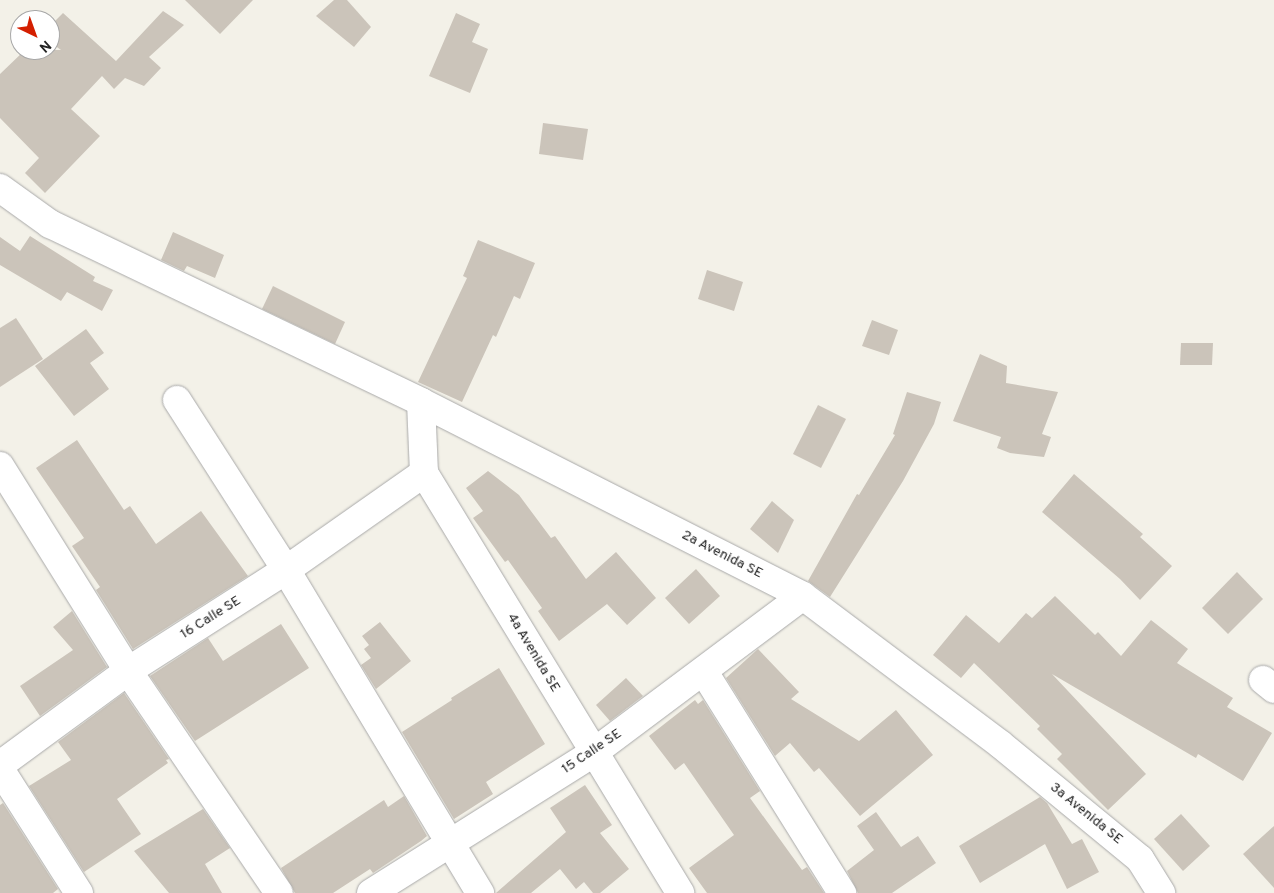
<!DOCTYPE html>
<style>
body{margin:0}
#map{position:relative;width:1274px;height:893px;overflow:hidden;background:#f3f1e8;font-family:Overpass,sans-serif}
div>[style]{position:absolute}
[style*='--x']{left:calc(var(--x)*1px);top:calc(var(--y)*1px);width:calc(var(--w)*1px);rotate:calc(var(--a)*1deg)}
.building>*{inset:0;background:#cbc4ba}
.roads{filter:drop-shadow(0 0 1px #a9a9a9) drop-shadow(0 0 1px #a9a9a9)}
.minor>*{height:28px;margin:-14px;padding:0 14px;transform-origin:14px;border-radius:14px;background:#fff}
span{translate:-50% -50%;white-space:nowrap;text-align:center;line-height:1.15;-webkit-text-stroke:5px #fff;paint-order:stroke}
.street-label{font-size:14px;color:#222}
.north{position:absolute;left:10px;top:10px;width:50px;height:50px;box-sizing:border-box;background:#fff;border:1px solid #a7a7a7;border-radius:50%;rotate:138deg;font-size:14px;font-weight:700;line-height:20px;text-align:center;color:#222}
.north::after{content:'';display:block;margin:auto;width:18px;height:22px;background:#d41f00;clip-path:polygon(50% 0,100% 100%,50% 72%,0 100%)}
</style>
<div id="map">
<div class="building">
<div style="clip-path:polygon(185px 0,253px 0,220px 34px)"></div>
<div style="clip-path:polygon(334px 0,347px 0,371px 27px,354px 47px,316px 16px)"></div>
<div style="clip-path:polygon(163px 11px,184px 25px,149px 57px,161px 68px,144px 86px,125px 78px,114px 89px,102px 76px,71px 109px,100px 136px,45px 193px,25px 173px,39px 158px,0 118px,0 74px,25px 50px,61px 50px,50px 42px,50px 26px,63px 13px,116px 61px)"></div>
<div style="clip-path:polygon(456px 13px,480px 24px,472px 42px,488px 49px,470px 93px,429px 76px)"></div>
<div style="clip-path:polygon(543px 123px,588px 129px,583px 160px,539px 154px)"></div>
<div style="clip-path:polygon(173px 232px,224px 255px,215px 278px,187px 266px,184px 271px,161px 260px)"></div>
<div style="clip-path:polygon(30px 236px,95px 277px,93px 281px,113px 290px,102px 311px,67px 292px,61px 301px,0 265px,0 237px,20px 251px)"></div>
<div style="clip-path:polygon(478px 240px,535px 263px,520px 299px,514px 296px,496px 337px,493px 335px,462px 402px,418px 382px,467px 278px,463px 276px)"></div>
<div style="clip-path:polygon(707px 270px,743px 282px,734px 311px,698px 299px)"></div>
<div style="clip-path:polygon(273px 286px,345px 322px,335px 344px,262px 309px)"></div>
<div style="clip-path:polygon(16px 318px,43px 359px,0 387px,0 328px)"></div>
<div style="clip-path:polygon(872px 320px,898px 330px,889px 355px,862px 346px)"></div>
<div style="clip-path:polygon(86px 329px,104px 353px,90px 363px,109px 389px,74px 416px,35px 366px)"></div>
<div style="clip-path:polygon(1181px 343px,1213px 343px,1212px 365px,1180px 365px)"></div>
<div style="clip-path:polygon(980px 354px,1007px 366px,1006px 383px,1058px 392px,1042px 434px,1051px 437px,1044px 457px,1010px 453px,997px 448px,1001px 437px,953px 421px)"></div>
<div style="clip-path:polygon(907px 392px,941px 402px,934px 424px,903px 481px,830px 597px,808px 581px,857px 494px,859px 495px,895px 435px,893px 434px)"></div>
<div style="clip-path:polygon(818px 405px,846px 419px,821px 468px,793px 454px)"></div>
<div style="clip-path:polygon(77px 440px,124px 510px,130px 506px,156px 544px,201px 511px,248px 576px,133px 649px,96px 590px,100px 587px,72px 546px,84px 538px,36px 468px)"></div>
<div style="clip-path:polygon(488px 471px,519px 495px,551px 538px,555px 536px,586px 579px,616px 552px,656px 598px,627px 625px,607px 604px,559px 641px,538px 611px,542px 608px,508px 560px,505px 562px,473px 518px,483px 511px,466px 488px)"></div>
<div style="clip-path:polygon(1074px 474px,1143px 534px,1140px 537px,1172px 566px,1140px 600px,1120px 579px,1042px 512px)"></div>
<div style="clip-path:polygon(772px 501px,794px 520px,778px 553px,750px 529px)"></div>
<div style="clip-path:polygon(696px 569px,720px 596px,689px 624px,665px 598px)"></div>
<div style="clip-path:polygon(1237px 572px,1263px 599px,1228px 634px,1202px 608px)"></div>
<div style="clip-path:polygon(1055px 596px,1095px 635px,1098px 632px,1121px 656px,1151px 620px,1188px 649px,1177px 663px,1233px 698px,1227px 707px,1272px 733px,1243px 781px,1198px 754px,1196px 758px,1052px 674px,1146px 774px,1108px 810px,1057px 759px,1062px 754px,1037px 729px,1040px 726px,974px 663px,961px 678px,933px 655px,966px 615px,999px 643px,1026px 613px,1032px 618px)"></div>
<div style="clip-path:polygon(72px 611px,107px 667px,40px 716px,20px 686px,73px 650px,53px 627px)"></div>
<div style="clip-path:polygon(380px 622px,411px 661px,376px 689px,361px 665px,371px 658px,364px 649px,369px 645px,362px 636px)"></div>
<div style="clip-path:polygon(281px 624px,309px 668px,195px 741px,150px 676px,208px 638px,223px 661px)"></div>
<div style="clip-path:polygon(758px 649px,799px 692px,791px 699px,859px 741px,896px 710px,933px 755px,860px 816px,819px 768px,814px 772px,790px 743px,775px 756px,726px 678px)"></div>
<div style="clip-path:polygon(499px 668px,545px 744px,486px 782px,493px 794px,454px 819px,402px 732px,452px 700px,451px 698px)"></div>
<div style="clip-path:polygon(626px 678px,643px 696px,610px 721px,596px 705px)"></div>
<div style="clip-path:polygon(124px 693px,169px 759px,166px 760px,168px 763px,117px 799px,141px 834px,84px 872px,29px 786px,71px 760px,58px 742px)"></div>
<div style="clip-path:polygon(695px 700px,698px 704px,703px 700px,760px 791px,750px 798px,802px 870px,807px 867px,824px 893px,707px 893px,689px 868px,734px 835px,684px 763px,675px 770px,649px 736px)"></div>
<div style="clip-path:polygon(585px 785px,612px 825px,600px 833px,629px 869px,600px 893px,593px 893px,584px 882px,576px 889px,560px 869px,531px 893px,496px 893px,566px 832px,550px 808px)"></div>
<div style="clip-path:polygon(404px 796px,427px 836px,421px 841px,373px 873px,370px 869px,333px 893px,295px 893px,281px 868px,384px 800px,388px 807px)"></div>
<div style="clip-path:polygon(1040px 797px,1047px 803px,1072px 844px,1082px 839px,1099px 872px,1067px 889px,1045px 844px,980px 883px,959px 846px)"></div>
<div style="clip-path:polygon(3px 803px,58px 889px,53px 893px,0 893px,0 805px)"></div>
<div style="clip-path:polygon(203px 809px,230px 848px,205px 864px,222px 893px,169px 893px,134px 851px)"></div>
<div style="clip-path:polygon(876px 812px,901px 847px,918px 836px,936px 863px,892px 893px,858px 893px,847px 871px,874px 850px,857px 826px)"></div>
<div style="clip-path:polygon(1181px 814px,1210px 846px,1183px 871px,1154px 839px)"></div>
<div style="clip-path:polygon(1274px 826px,1274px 888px,1243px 854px)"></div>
</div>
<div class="roads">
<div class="minor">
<div style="--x:0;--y:188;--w:62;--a:35.8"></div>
<div style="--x:50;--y:224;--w:411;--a:25.6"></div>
<div style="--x:421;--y:402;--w:428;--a:26.9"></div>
<div style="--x:803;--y:596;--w:246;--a:36.9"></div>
<div style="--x:1000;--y:744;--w:181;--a:39.4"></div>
<div style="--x:1140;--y:859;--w:40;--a:58"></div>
<div style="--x:177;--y:400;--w:202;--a:57.3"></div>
<div style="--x:286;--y:570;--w:377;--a:59"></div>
<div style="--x:421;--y:402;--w:71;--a:87.6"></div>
<div style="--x:424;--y:473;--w:492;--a:58.6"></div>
<div style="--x:0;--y:466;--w:242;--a:58"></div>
<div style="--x:128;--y:671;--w:268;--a:55.8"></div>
<div style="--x:704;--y:672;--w:261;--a:58"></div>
<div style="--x:1263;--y:680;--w:14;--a:39"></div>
<div style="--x:0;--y:765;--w:159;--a:-36.3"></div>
<div style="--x:128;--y:671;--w:188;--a:-32.6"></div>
<div style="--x:286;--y:570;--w:169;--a:-35.1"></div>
<div style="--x:0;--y:769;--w:147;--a:57.5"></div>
<div style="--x:371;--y:893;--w:262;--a:-32.2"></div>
<div style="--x:593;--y:753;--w:262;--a:-36.8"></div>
</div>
</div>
<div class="street-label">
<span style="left:722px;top:555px;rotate:27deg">2a Avenida SE</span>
<span style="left:211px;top:618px;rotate:-32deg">16 Calle SE</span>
<span style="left:533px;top:653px;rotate:59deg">4a Avenida SE</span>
<span style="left:592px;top:752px;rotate:-34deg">15 Calle SE</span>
<span style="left:1086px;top:814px;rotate:39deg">3a Avenida SE</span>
</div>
<div class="north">N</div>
</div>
